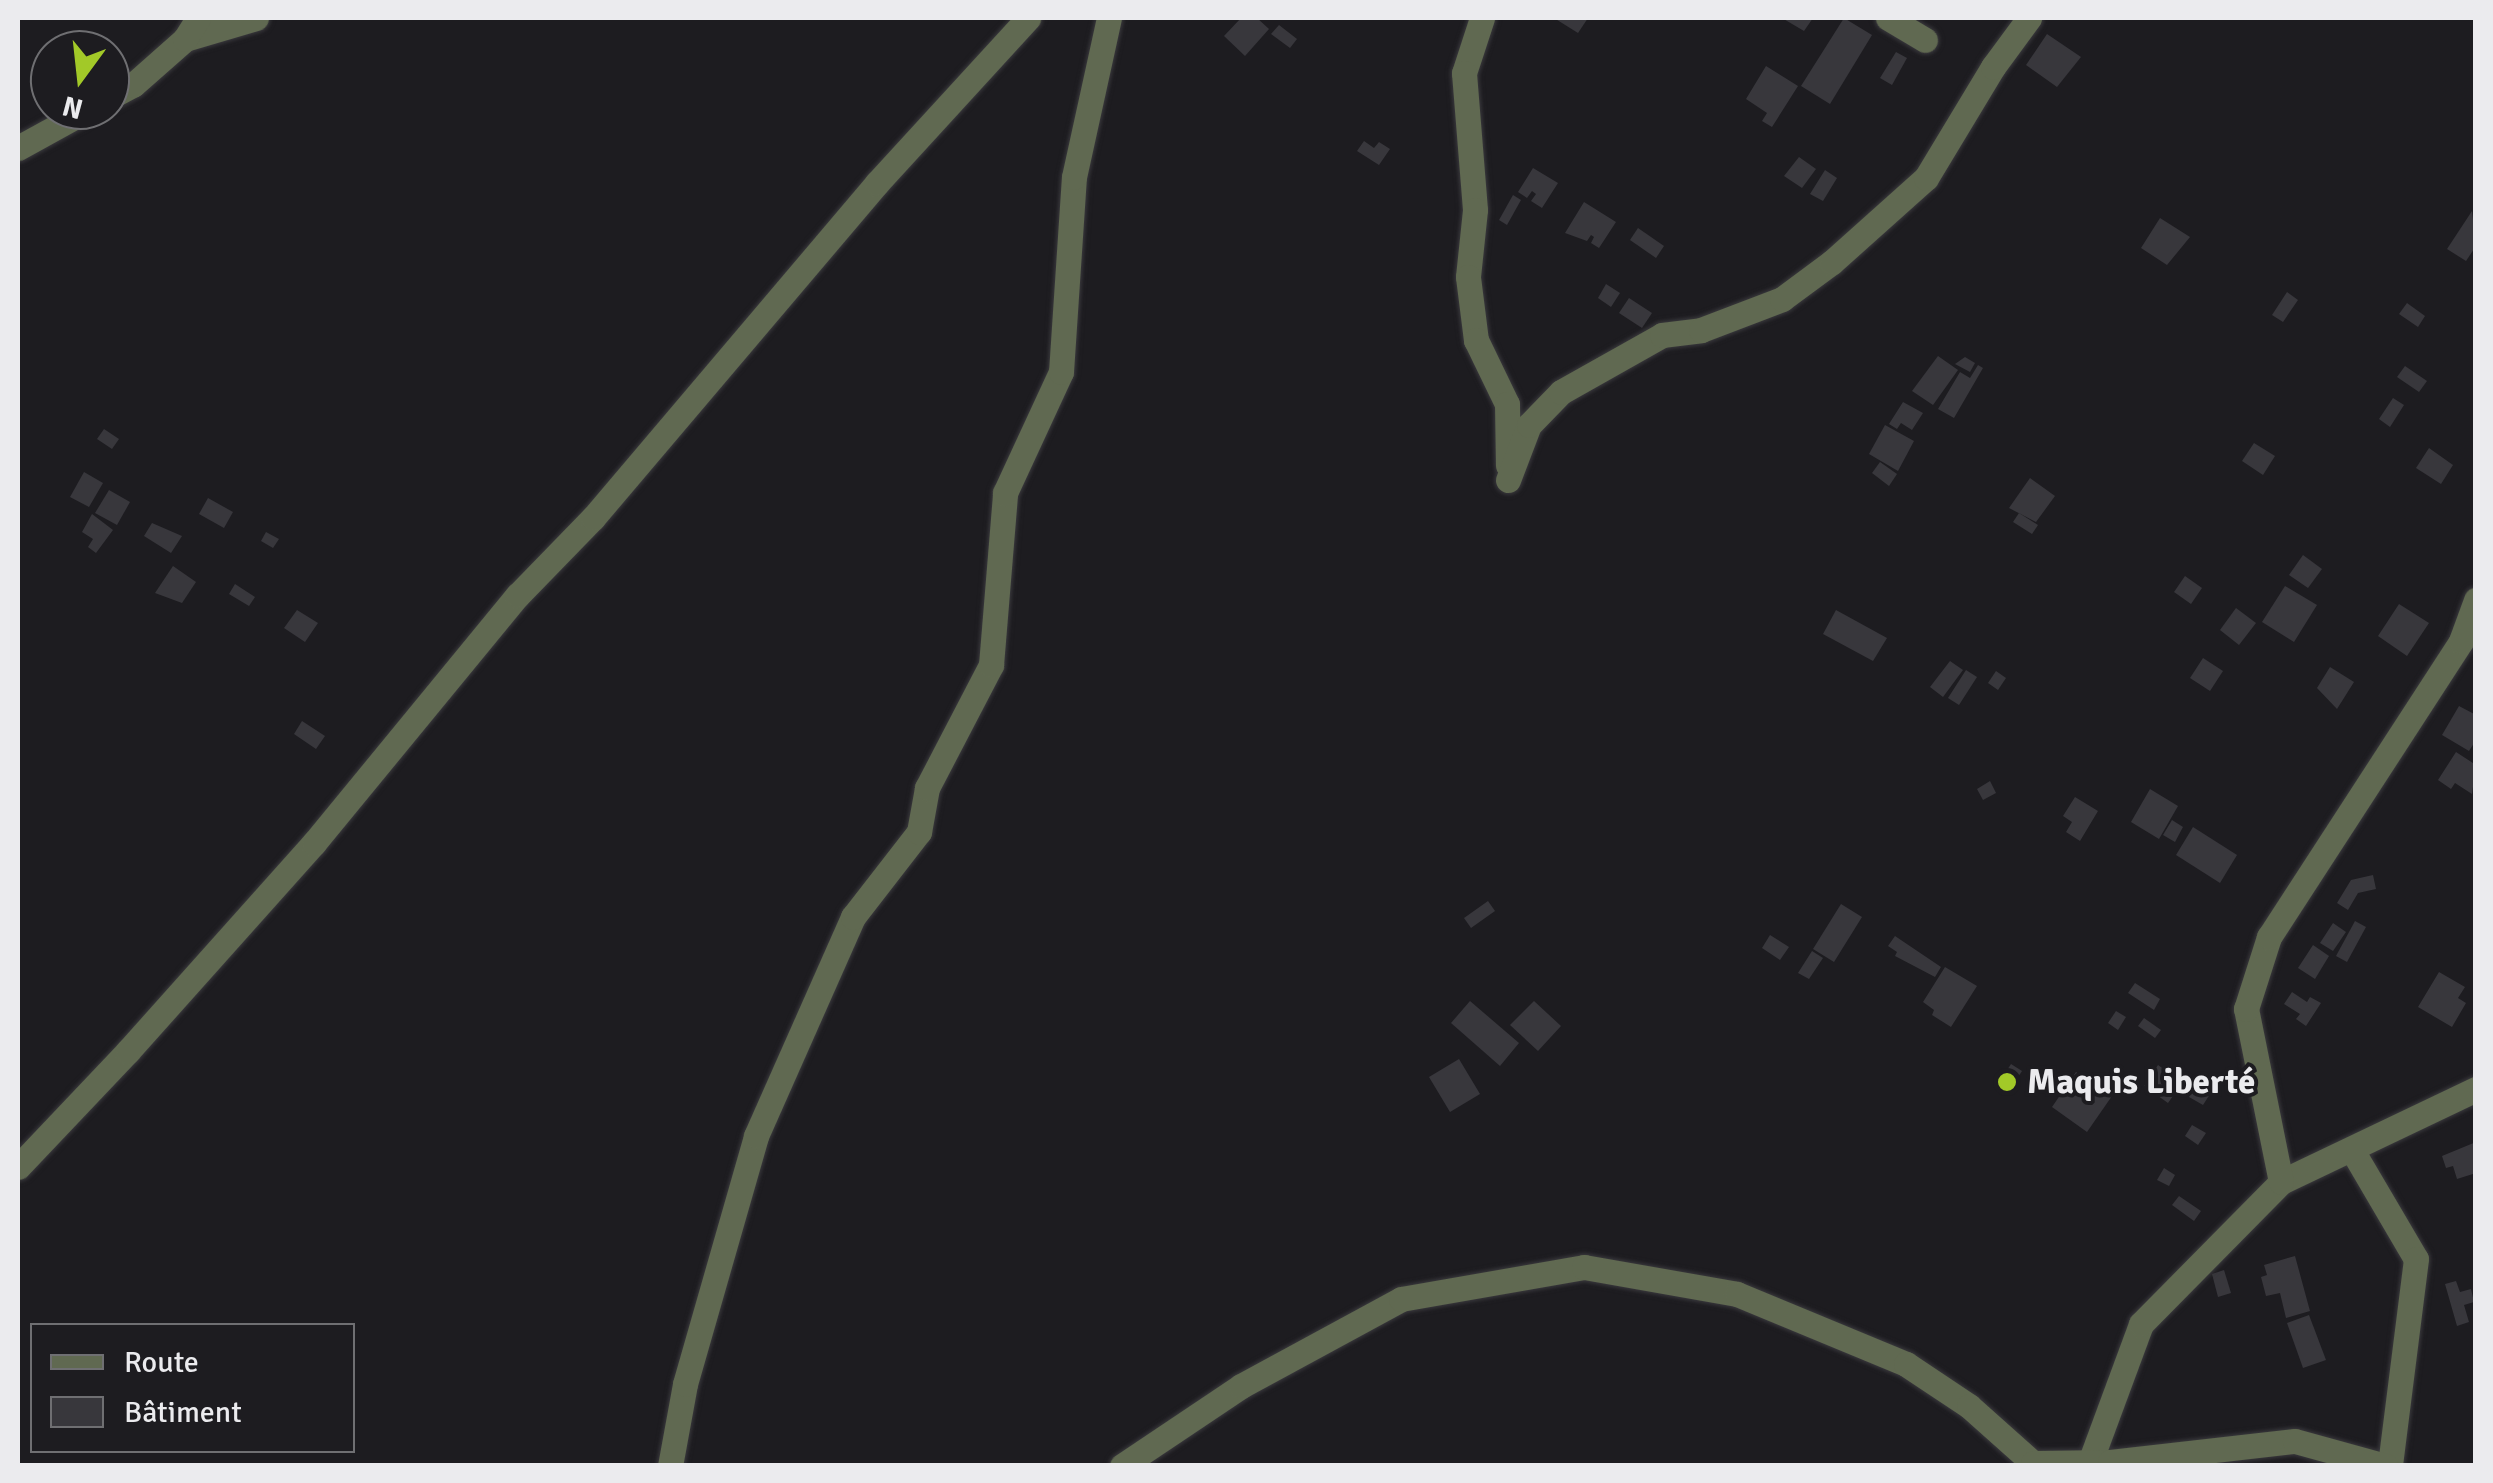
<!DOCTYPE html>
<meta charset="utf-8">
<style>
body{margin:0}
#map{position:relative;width:2493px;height:1483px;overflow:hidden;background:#1d1c20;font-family:Signika,sans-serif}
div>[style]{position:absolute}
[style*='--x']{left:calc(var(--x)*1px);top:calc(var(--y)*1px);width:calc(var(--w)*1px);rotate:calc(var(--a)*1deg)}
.building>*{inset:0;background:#38373c}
.roads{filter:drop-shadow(0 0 2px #3a393d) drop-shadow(0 0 2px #3a393d)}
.minor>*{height:25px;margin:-12.5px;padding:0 12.5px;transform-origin:12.5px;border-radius:12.5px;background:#606951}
.dots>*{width:28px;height:28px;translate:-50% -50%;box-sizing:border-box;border:5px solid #1d1c20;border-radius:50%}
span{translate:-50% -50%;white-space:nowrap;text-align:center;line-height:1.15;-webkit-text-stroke:8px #1d1c20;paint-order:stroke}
.poi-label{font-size:35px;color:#ebebee;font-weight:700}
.left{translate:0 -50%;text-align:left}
.frame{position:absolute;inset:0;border:20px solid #ebebee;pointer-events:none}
.legend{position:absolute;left:30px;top:1323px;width:325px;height:130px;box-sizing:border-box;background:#1d1c20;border:2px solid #6f6f72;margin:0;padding:12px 18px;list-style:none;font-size:30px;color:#ebebee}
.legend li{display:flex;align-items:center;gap:20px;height:50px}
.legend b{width:50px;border:2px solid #6f6f72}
.north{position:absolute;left:30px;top:30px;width:100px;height:100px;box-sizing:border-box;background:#1d1c20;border:2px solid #6f6f72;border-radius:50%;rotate:195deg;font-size:28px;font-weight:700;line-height:40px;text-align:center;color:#ebebee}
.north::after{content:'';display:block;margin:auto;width:35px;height:45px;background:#a2c928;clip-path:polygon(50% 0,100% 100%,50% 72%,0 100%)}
</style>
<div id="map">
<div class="building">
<div style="clip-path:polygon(1241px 18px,1257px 18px,1269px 29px,1245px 56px,1224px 36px)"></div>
<div style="clip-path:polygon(1554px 18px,1588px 18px,1578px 33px)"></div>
<div style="clip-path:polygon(1782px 18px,1813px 18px,1804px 31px)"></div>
<div style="clip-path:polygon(1844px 18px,1872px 35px,1830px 104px,1801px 86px)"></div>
<div style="clip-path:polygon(1279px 25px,1297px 39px,1290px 48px,1271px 34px)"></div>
<div style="clip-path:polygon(2047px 34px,2081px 57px,2057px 87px,2026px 65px)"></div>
<div style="clip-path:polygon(1896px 52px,1907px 58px,1892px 85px,1880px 78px)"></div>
<div style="clip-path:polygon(1766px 66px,1798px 86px,1772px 127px,1762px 121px,1767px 113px,1746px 99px)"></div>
<div style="clip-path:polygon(1364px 141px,1374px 148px,1379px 142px,1390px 149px,1379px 165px,1357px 151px)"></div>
<div style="clip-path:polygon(1799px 157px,1816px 169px,1802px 188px,1784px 176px)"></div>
<div style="clip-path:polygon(1533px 168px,1558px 183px,1542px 208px,1531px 201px,1536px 194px,1532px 191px,1527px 198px,1518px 192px)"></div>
<div style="clip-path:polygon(1825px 170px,1837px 178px,1823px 201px,1810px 194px)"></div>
<div style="clip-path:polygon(1513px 195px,1521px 200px,1507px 225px,1499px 220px)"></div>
<div style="clip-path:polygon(1584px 202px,1616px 222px,1599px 248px,1591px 243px,1594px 237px,1591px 235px,1587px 241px,1565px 233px)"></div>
<div style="clip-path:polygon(2472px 211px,2476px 246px,2466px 261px,2447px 249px)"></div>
<div style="clip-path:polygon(2160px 218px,2190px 237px,2167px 265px,2141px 248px)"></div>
<div style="clip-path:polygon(1638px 228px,1664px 246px,1656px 258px,1630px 240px)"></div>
<div style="clip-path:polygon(1606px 284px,1620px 293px,1611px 307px,1598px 298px)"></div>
<div style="clip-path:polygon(2287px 292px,2298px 300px,2283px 322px,2272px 315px)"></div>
<div style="clip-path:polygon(1629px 298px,1652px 313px,1642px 328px,1619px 313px)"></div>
<div style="clip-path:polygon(2407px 303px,2425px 316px,2418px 327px,2399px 314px)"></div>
<div style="clip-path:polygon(1938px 356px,1958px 370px,1933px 405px,1912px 391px)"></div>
<div style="clip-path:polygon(1965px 357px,1975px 363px,1970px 372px,1955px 364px)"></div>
<div style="clip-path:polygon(1978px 365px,1983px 368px,1954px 418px,1938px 409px,1960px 372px,1970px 378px)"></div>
<div style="clip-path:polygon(2405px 366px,2427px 381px,2419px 392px,2397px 377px)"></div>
<div style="clip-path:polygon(2393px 398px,2404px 405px,2390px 427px,2379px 419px)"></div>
<div style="clip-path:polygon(1903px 402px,1923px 413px,1912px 430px,1901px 423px,1897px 429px,1889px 424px)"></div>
<div style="clip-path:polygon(1885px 425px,1914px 441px,1898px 471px,1869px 454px)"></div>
<div style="clip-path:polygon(104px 429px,119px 439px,112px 449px,97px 439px)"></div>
<div style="clip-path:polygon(2254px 443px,2275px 456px,2263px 475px,2242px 461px)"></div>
<div style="clip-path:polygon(2429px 448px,2453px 465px,2441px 484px,2416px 468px)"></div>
<div style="clip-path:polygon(1880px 462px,1897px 474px,1889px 486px,1872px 473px)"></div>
<div style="clip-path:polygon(84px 472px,103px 483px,89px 507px,70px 497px)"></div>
<div style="clip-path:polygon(2030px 478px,2055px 496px,2036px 522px,2009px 508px)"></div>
<div style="clip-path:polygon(109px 490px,130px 502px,117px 525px,95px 513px)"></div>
<div style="clip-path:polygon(208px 498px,233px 512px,224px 528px,199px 514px)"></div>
<div style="clip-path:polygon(2019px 513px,2038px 525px,2032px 534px,2013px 522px)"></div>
<div style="clip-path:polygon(92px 514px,113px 530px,96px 553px,88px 547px,93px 539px,82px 532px)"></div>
<div style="clip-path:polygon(152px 523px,182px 536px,171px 553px,144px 536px)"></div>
<div style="clip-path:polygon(266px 532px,279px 539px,273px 548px,261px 541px)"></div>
<div style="clip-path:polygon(2303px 555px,2322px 569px,2308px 588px,2289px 575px)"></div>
<div style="clip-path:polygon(173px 566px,196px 582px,182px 603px,155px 593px)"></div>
<div style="clip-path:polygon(2185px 576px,2202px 588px,2191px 604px,2174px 592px)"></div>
<div style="clip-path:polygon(235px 584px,255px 597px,249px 606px,229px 594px)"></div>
<div style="clip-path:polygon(2285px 586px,2317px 605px,2294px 642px,2262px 622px)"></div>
<div style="clip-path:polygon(2399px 604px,2429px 623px,2407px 656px,2378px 636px)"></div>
<div style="clip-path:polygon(2236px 608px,2256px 623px,2239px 645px,2220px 630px)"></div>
<div style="clip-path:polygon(297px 610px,318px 623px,305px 642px,284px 628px)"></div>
<div style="clip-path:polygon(1836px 610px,1887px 638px,1873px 661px,1823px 634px)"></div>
<div style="clip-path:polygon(2203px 658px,2223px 671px,2210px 691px,2190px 678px)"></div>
<div style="clip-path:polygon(1950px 661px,1963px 670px,1943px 697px,1930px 687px)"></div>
<div style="clip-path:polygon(2330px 667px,2354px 682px,2337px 709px,2317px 688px)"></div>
<div style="clip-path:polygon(1966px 670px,1977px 677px,1959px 705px,1948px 698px)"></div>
<div style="clip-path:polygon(1996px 671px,2006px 678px,1998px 690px,1988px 683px)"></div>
<div style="clip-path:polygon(2459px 706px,2476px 715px,2476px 740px,2469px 751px,2442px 735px)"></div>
<div style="clip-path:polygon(302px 721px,325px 736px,316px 749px,294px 734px)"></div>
<div style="clip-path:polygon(2456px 752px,2476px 765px,2472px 794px,2455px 783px,2451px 789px,2438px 780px)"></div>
<div style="clip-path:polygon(1990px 781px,1996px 793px,1983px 800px,1977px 789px)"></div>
<div style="clip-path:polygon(2150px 789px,2178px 806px,2159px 839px,2131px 822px)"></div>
<div style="clip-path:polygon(2075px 797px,2098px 811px,2080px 841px,2066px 832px,2072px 822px,2063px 816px)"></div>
<div style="clip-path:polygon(2172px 820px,2183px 827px,2175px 842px,2163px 835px)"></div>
<div style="clip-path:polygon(2193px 827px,2237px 855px,2220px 883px,2176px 855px)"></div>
<div style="clip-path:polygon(2373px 875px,2376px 889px,2358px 893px,2348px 910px,2337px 903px,2351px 880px)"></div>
<div style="clip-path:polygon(1488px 901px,1495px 911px,1471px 928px,1464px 918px)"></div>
<div style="clip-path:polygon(1841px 904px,1862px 917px,1834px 962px,1813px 949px)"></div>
<div style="clip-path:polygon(2355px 921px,2366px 927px,2347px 962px,2336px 956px)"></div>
<div style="clip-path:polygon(2333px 923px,2346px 932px,2333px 951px,2320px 943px)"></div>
<div style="clip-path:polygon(1770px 935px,1789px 947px,1780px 960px,1762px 948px)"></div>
<div style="clip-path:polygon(1895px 936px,1941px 967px,1935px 977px,1895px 956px,1897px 952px,1888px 946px)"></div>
<div style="clip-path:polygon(2313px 945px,2329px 956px,2315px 979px,2298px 968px)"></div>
<div style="clip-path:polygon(1812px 951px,1823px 958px,1809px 979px,1798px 973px)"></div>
<div style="clip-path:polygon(1945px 967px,1977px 986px,1951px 1027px,1932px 1015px,1934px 1010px,1923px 1002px)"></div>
<div style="clip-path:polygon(2439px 972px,2465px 987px,2458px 998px,2466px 1003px,2452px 1027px,2418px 1007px)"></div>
<div style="clip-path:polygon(2135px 983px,2160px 999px,2154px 1010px,2128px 993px)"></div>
<div style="clip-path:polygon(2292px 992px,2307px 1002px,2310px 997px,2321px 1003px,2306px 1026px,2296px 1019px,2300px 1014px,2284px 1004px)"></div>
<div style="clip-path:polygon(1470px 1001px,1519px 1043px,1500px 1066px,1451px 1023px)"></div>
<div style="clip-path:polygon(1534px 1001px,1561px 1026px,1538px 1051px,1510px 1025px)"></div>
<div style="clip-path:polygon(2116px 1011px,2126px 1017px,2118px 1030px,2108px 1023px)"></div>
<div style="clip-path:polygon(2144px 1018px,2161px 1030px,2155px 1038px,2138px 1026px)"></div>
<div style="clip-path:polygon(1459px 1059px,1480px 1094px,1450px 1112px,1429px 1077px)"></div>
<div style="clip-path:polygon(2011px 1064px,2022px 1071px,2007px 1094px,1996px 1087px)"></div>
<div style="clip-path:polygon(2158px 1065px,2172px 1075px,2168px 1081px,2178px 1089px,2168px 1103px,2144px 1086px)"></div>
<div style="clip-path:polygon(2076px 1072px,2112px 1096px,2087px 1132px,2052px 1107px)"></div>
<div style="clip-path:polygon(2200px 1079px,2214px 1088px,2203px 1105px,2189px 1097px)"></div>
<div style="clip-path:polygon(2192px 1125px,2206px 1133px,2198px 1145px,2185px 1136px)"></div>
<div style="clip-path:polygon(2476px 1142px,2476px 1173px,2457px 1179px,2453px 1166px,2446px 1168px,2442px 1156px)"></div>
<div style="clip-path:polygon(2164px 1168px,2175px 1175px,2169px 1186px,2157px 1180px)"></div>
<div style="clip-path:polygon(2179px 1196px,2201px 1211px,2194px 1221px,2172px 1205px)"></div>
<div style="clip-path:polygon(2295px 1256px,2310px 1311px,2286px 1318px,2280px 1293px,2266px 1296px,2261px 1277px,2267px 1275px,2264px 1265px)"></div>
<div style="clip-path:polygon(2224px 1270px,2231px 1293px,2218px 1297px,2212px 1274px)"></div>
<div style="clip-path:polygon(2456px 1281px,2460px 1292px,2471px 1289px,2474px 1302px,2464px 1305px,2469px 1322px,2457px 1326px,2445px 1284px)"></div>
<div style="clip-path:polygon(2309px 1315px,2326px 1360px,2303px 1368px,2287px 1323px)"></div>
</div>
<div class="roads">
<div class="minor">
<div style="--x:1482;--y:18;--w:58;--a:108.1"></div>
<div style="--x:1464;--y:73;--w:137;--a:85.4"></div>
<div style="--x:1475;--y:210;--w:67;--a:96"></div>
<div style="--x:1468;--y:277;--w:64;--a:82.8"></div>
<div style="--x:1476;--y:340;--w:71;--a:64.2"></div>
<div style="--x:1507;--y:404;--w:61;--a:89.1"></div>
<div style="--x:1888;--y:18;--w:43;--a:30.7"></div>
<div style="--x:185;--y:39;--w:74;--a:-16.5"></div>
<div style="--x:110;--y:97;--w:26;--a:-28"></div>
<div style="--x:133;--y:85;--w:69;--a:-41.5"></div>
<div style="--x:185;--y:39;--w:25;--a:-58"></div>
<div style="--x:18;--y:148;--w:79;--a:-28.8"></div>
<div style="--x:1508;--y:480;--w:59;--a:-69.1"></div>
<div style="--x:1529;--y:425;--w:46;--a:-45.9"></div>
<div style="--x:1561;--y:392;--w:116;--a:-29.4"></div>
<div style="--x:1662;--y:335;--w:39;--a:-7"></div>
<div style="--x:1701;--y:330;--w:87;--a:-20.9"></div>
<div style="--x:1782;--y:299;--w:62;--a:-36.5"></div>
<div style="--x:1832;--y:262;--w:126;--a:-41.8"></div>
<div style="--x:1926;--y:178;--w:130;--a:-58.9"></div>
<div style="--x:1993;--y:67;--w:61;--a:-53.7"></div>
<div style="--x:2352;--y:1150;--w:126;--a:59.6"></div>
<div style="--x:2416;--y:1259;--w:209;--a:97.2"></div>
<div style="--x:18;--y:1167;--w:160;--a:-46.5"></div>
<div style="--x:128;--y:1051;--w:279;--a:-48.2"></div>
<div style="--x:314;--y:843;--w:321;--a:-50.6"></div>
<div style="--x:518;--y:595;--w:107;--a:-45.8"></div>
<div style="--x:593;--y:518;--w:439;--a:-49.7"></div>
<div style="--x:877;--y:183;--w:224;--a:-47.5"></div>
<div style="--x:2281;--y:1182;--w:216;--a:-25.5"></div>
<div style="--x:2090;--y:1462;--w:147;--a:-69.7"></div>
<div style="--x:2141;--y:1324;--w:199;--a:-45.4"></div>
<div style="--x:2281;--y:1182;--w:177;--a:-101.4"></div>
<div style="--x:2246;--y:1009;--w:76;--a:-72.3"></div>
<div style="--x:2269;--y:937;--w:353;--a:-57"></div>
<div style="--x:2461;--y:641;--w:44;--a:-69.9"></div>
<div style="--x:670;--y:1466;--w:83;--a:-79.6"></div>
<div style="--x:685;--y:1384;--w:258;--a:-74"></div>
<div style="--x:756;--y:1136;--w:240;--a:-66.1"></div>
<div style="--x:853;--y:917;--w:108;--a:-52.2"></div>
<div style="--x:919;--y:832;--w:45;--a:-79.7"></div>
<div style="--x:927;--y:788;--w:139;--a:-62.5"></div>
<div style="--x:991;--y:665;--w:173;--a:-85.3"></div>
<div style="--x:1005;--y:493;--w:133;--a:-65.2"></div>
<div style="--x:1061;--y:372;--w:195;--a:-86.2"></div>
<div style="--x:1074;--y:177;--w:163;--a:-77.6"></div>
<div style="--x:1122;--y:1466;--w:143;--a:-33.9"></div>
<div style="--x:1241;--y:1386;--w:182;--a:-28.5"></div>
<div style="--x:1401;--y:1299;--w:186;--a:-9.9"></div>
<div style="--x:1584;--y:1267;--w:155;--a:10"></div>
<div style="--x:1737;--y:1294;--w:183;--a:22.5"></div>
<div style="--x:1906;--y:1364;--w:76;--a:33.7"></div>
<div style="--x:1969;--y:1406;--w:86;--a:41.7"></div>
<div style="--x:2033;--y:1463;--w:77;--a:-0.7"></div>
<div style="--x:2110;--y:1462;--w:186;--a:-6.5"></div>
<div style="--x:2295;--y:1441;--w:94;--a:15.4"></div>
</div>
</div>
<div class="dots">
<div style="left:2007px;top:1082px;background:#a2c928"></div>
</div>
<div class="poi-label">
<span class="left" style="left:2027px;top:1082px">Maquis Liberté</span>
</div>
<div class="frame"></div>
<ul class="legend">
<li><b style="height:12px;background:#606951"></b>Route</li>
<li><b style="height:28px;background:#38373c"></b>Bâtiment</li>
</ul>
<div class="north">N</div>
</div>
